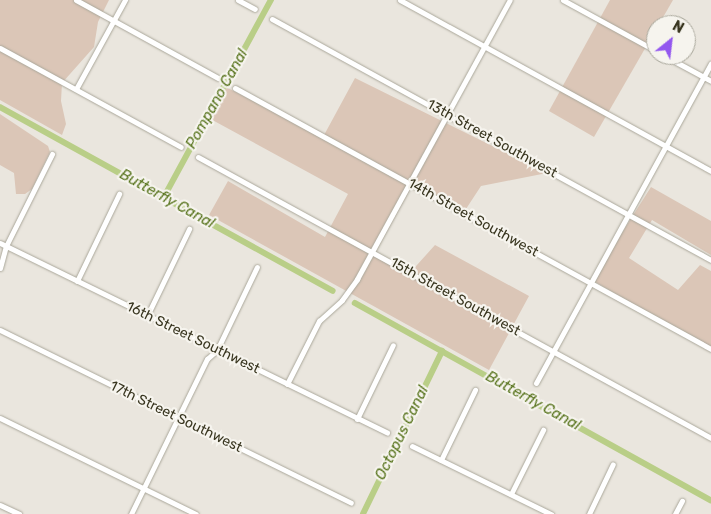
<!DOCTYPE html>
<style>
body{margin:0}
#map{position:relative;width:711px;height:514px;overflow:hidden;background:#eae6de;font-family:Rubik,sans-serif}
div>[style]{position:absolute}
[style*='--x']{left:calc(var(--x)*1px);top:calc(var(--y)*1px);width:calc(var(--w)*1px);rotate:calc(var(--a)*1deg)}
.green>*{inset:0;background:#dbc6b7}
.canal>*{height:5.5px;margin:-2.75px;padding:0 2.75px;transform-origin:2.75px;border-radius:2.75px;background:#b9ce87}
.roads{filter:drop-shadow(0 0 1px #aaa79a) drop-shadow(0 0 1px #aaa79a)}
.street>*{height:5px;margin:-2.5px;padding:0 2.5px;transform-origin:2.5px;border-radius:2.5px;background:#fff}
span{translate:-50% -50%;white-space:nowrap;text-align:center;line-height:1.15;-webkit-text-stroke:4.5px #f6f4ee;paint-order:stroke}
.street-label{font-size:14px;color:#393620}
.water-label{font-size:15px;color:#57731c;font-style:italic}
.north{position:absolute;left:646px;top:15px;width:50px;height:50px;box-sizing:border-box;background:#f6f4ee;border:1px solid #aaa89c;border-radius:50%;rotate:29deg;font-size:14px;font-weight:700;line-height:20px;text-align:center;color:#393620}
.north::after{content:'';display:block;margin:auto;width:18px;height:22px;background:#9357ef;clip-path:polygon(50% 0,100% 100%,50% 72%,0 100%)}
</style>
<div id="map">
<div class="green">
<div style="clip-path:polygon(0 0,109px 0,98px 22px,94px 47px,62px 83px,61px 101px,66px 124px,62px 135px,0 100px)"></div>
<div style="clip-path:polygon(610px 0,673px 0,594px 137px,549px 111px)"></div>
<div style="clip-path:polygon(355px 78px,547px 173px,481px 186px,464px 212px,413px 184px,374px 255px,408px 275px,435px 245px,529px 296px,489px 370px,209px 215px,228px 181px,325px 237px,348px 194px,205px 116px,222px 85px,323px 137px)"></div>
<div style="clip-path:polygon(0 114px,48px 146px,50px 152px,32px 189px,25px 194px,16px 194px,14px 173px,0 165px)"></div>
<div style="clip-path:polygon(651px 187px,711px 221px,711px 255px,652px 220px,629px 258px,678px 290px,700px 265px,711px 271px,711px 351px,592px 280px)"></div>
</div>
<div class="canal">
<div style="--x:0;--y:107;--w:380;--a:28.9"></div>
<div style="--x:164;--y:197;--w:224;--a:-61.5"></div>
<div style="--x:355;--y:303;--w:407;--a:29"></div>
<div style="--x:363;--y:514;--w:181;--a:-64.1"></div>
</div>
<div class="roads">
<div class="street">
<div style="--x:76;--y:0;--w:162;--a:28.8"></div>
<div style="--x:238;--y:0;--w:19;--a:28"></div>
<div style="--x:400;--y:0;--w:355;--a:28.8"></div>
<div style="--x:563;--y:0;--w:106;--a:28.7"></div>
<div style="--x:272;--y:19;--w:501;--a:28.77"></div>
<div style="--x:0;--y:48;--w:206;--a:28.7"></div>
<div style="--x:663;--y:55;--w:55;--a:28.4"></div>
<div style="--x:235;--y:88;--w:543;--a:28.74"></div>
<div style="--x:76;--y:89;--w:102;--a:-61.2"></div>
<div style="--x:198;--y:157;--w:585;--a:28.71"></div>
<div style="--x:0;--y:243;--w:431;--a:26.1"></div>
<div style="--x:0;--y:268;--w:23;--a:-75"></div>
<div style="--x:6;--y:246;--w:103;--a:-63.4"></div>
<div style="--x:77;--y:281;--w:97;--a:-64.2"></div>
<div style="--x:147;--y:316;--w:97;--a:-64.2"></div>
<div style="--x:0;--y:330;--w:391;--a:26.2"></div>
<div style="--x:536;--y:383;--w:364;--a:-61.3"></div>
<div style="--x:287;--y:384;--w:71;--a:-63.1"></div>
<div style="--x:319;--y:321;--w:31;--a:-42"></div>
<div style="--x:342;--y:300;--w:26;--a:-54"></div>
<div style="--x:357;--y:279;--w:318;--a:-61.3"></div>
<div style="--x:0;--y:418;--w:218;--a:26.1"></div>
<div style="--x:357;--y:419;--w:82;--a:-64.1"></div>
<div style="--x:412;--y:446;--w:155;--a:26.1"></div>
<div style="--x:441;--y:460;--w:78;--a:-64.1"></div>
<div style="--x:511;--y:494;--w:72;--a:-63.4"></div>
<div style="--x:0;--y:505;--w:21;--a:25"></div>
<div style="--x:131;--y:514;--w:173;--a:-63.9"></div>
<div style="--x:207;--y:359;--w:13;--a:-42"></div>
<div style="--x:217;--y:350;--w:92;--a:-64.3"></div>
<div style="--x:589;--y:514;--w:55;--a:-64.4"></div>
<div style="--x:675;--y:514;--w:15;--a:-62"></div>
</div>
</div>
<div class="street-label">
<span style="left:492px;top:139px;rotate:29deg">13th Street Southwest</span>
<span style="left:473px;top:218px;rotate:29deg">14th Street Southwest</span>
<span style="left:455px;top:297px;rotate:29deg">15th Street Southwest</span>
<span style="left:193px;top:338px;rotate:26deg">16th Street Southwest</span>
<span style="left:176px;top:417px;rotate:26deg">17th Street Southwest</span>
</div>
<div class="water-label">
<span style="left:217px;top:99px;rotate:-61deg">Pompano Canal</span>
<span style="left:167px;top:199px;rotate:29deg">Butterfly Canal</span>
<span style="left:533px;top:401px;rotate:29deg">Butterfly Canal</span>
<span style="left:402px;top:433px;rotate:-64deg">Octopus Canal</span>
</div>
<div class="north">N</div>
</div>
